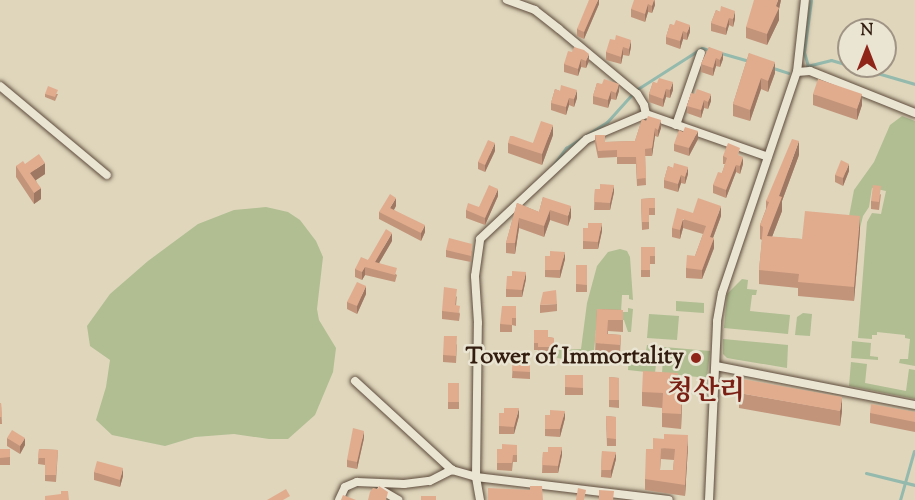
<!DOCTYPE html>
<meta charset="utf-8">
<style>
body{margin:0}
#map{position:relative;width:915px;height:500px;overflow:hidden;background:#dfd6bc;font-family:"Sorts Mill Goudy","Noto Serif KR",serif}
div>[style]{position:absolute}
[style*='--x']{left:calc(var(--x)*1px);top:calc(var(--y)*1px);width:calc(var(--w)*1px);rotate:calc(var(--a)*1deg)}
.green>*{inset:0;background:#b0be92}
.stream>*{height:3px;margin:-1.5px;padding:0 1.5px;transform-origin:1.5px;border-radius:1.5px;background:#94b9ad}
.roads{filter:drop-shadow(0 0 2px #5d4b3b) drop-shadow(0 0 2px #5d4b3b)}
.street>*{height:8px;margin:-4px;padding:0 4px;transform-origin:4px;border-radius:4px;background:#eae4d3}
.wall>*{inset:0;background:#c2947a}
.shaded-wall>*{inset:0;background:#9e7863}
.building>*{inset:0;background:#e1ac8e}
.dots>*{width:16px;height:16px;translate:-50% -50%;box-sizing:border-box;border:3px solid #eae4d3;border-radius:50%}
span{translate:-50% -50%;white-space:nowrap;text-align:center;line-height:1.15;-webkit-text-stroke:5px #eae4d3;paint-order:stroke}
.poi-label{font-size:24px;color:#321d10;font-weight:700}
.right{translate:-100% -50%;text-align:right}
.quarter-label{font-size:27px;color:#7a1f14;font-weight:700}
.north{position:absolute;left:837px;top:18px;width:60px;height:60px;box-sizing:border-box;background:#eae4d3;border:2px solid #a09485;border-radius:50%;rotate:0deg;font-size:16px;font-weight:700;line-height:24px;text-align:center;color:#321d10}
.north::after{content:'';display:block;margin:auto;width:21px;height:27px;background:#8f2418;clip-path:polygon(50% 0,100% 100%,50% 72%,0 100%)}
</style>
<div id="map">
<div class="green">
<div style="clip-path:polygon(902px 116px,915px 121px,915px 366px,899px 363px,900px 359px,908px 359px,910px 339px,905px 338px,905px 335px,877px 332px,877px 335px,872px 335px,872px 339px,858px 338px,867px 222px,872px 213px,881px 214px,886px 191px,872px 188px,869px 207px,863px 216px,860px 228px,847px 227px,854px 190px,874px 162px,890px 125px)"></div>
<div style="clip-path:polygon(266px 207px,288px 212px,300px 220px,316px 241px,323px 257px,317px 309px,319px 320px,336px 348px,333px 372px,315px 415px,288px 439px,269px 439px,234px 434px,195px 437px,165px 446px,112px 435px,96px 420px,106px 387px,110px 360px,90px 346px,87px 326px,110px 294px,148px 261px,198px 224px,234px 210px)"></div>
<div style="clip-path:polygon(620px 249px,627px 251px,630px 257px,633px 300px,629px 299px,629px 295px,622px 295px,621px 312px,628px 312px,628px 308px,633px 309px,631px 332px,628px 332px,624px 320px,597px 318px,593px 363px,557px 358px,559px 350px,581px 349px,587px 303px,597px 266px,608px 252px)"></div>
<div style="clip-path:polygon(742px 279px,748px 280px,747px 289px,757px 290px,756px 295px,752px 295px,750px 311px,790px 315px,788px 334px,724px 328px,727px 294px)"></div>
<div style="clip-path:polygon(676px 301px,704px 303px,704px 313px,676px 311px)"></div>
<div style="clip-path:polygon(803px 313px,812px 314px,810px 336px,795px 335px,797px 317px)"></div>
<div style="clip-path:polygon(649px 314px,679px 316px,677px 340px,647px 338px)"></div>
<div style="clip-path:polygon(723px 339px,788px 345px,787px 368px,727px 358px,723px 354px)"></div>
<div style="clip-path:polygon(852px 341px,871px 343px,870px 356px,878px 357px,878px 360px,851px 358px)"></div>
<div style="clip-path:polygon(647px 345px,658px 346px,655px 373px,628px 370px,629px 356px,645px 358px)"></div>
<div style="clip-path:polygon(664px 347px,710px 351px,707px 378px,662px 373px)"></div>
<div style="clip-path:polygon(851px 362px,867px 364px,865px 383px,906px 391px,909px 369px,915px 370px,915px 399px,849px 386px)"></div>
</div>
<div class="stream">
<div style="--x:721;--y:53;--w:29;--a:16"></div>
<div style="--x:807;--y:66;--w:25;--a:-14"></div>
<div style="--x:831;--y:60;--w:19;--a:16"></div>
<div style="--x:808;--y:66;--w:15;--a:-106"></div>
<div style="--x:804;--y:52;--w:52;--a:-82.3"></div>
<div style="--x:853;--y:66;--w:65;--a:16.2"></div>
<div style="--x:773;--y:68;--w:16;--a:18"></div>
<div style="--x:636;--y:90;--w:78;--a:-32.5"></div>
<div style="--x:702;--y:48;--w:7;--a:16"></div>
<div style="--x:552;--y:167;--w:24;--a:-54"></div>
<div style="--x:566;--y:148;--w:49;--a:-32.4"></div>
<div style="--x:607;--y:122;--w:36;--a:-48"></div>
<div style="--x:866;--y:473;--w:50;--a:13.8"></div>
<div style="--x:900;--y:500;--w:51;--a:-74.1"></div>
</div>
<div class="roads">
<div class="street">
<div style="--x:797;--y:72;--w:13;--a:-4"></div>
<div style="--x:810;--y:71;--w:113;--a:21.8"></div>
<div style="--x:0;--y:86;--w:139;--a:39.8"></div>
<div style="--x:646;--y:114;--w:129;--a:19.4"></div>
<div style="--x:676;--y:125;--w:76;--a:-70.9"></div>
<div style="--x:716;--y:366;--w:203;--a:11.1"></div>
<div style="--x:355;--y:381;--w:132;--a:42.5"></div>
<div style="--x:452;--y:470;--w:25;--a:16"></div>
<div style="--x:476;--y:477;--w:194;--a:6.8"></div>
<div style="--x:381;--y:490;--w:20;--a:30"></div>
<div style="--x:339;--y:500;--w:14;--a:-65"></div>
<div style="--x:345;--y:487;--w:13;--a:-23"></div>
<div style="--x:357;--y:482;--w:47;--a:2.4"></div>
<div style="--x:404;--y:484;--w:26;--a:-7"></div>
<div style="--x:430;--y:481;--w:25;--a:-27"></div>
<div style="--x:480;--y:500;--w:23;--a:-100"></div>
<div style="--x:476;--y:477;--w:154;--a:-89.3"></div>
<div style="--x:478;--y:323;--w:47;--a:-93.7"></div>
<div style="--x:475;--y:276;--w:37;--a:-82"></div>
<div style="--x:480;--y:239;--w:146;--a:-43.1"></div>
<div style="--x:587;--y:139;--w:64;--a:-23"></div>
<div style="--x:646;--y:114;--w:9;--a:-103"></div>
<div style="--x:644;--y:105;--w:13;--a:-122"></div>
<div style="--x:637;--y:94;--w:102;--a:-140.2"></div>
<div style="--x:559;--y:29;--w:31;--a:-142"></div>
<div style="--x:535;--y:10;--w:30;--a:-160"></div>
<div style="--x:709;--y:500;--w:179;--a:-87.4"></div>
<div style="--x:717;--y:321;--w:28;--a:-80"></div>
<div style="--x:722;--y:293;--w:233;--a:-71.3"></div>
<div style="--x:797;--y:72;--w:72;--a:-83.7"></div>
</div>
</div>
<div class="wall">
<div style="clip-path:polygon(599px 0,599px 4px,584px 39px,577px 36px,577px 29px)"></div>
<div style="clip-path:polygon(655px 0,655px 5px,652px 13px,648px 12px,645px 22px,631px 17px,631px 9px)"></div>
<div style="clip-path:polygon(781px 0,779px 9px,779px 20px,767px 45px,746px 38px,746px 27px)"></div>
<div style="clip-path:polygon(716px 10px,735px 19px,733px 27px,729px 25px,726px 35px,711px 31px,711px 23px)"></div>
<div style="clip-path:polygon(670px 24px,690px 32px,687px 40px,683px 39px,680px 49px,666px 44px,666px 37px)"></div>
<div style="clip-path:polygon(615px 40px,631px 47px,629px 56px,623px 55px,621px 64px,606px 60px,606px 52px)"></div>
<div style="clip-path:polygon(709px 47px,723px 59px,720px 67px,716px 66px,713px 76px,701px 72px,701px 64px)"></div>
<div style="clip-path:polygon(572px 52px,589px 61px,586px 68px,581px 67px,578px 76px,564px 72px,564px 64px)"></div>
<div style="clip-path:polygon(749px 53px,775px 73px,768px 92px,761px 89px,750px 121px,733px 116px,733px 104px)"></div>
<div style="clip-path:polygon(653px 82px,673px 90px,670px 98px,666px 97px,663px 107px,649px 102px,649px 94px)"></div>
<div style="clip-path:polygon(597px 83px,619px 91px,616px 100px,611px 99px,608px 108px,593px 104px,593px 96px)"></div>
<div style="clip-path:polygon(555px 89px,577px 98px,574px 107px,569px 105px,566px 115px,551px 110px,551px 103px)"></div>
<div style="clip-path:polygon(691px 93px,711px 101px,708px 109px,704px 108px,701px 118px,687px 113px,687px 106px)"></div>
<div style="clip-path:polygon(45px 94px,58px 94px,55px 101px,45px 97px)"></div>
<div style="clip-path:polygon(813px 94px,862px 105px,857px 120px,813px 105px)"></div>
<div style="clip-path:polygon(642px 119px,661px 128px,658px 137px,655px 136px,652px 156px,645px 156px,646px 185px,637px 186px,636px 164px,617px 164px,617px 157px,598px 158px,595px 143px,595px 135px,605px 142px,635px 141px)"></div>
<div style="clip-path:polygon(553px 135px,542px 165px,508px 153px,508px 143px,533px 143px)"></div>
<div style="clip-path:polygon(698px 139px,689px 156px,674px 151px,674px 144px)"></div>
<div style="clip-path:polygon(495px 151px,485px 172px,478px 169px,478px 162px)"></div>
<div style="clip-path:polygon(799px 155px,782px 201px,782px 211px,772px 237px,802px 239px,860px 230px,854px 301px,798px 296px,798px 288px,759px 284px,759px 270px,762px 240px,760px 239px,760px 225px,766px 209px,766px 201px)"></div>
<div style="clip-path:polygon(723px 156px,740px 156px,743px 164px,740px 174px,736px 172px,726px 198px,713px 193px,713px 185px,722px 173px,725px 164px,723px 164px)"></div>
<div style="clip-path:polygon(25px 164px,45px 174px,36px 180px,41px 199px,34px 204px,16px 177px,16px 166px)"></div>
<div style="clip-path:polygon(668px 166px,688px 174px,685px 184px,681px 183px,678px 192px,664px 188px,664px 180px)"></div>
<div style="clip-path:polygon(849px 171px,843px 186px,835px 182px,835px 175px)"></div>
<div style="clip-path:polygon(595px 189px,614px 192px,610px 210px,594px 210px)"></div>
<div style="clip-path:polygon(881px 194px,879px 210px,871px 209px,871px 201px)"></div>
<div style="clip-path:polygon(498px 196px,485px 225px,466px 218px,466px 210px,479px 207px)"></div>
<div style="clip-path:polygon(543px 197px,571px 217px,568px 226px,550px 220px,544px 237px,519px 228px,515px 254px,506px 253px,506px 243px,517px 203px,539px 212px)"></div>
<div style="clip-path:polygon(655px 198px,655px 215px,649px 215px,649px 229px,642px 230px,641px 199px)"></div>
<div style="clip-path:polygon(396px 206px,394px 210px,425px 232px,421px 241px,379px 219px,379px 212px)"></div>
<div style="clip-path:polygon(693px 213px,721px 216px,713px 238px,714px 248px,702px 279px,686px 278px,686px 268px,695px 256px,703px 234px,683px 228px,680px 239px,672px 237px,672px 228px)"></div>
<div style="clip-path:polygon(588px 228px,602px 231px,598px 249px,583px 249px,583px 241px)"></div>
<div style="clip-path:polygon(392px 241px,379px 263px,397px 275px,395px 282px,365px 275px,362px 280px,355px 277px,355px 269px,368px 260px)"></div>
<div style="clip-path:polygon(641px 247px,655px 247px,655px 264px,650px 264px,650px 277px,641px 277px)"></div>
<div style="clip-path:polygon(446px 250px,472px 251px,471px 262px,446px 257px)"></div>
<div style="clip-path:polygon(545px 256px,565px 259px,560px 278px,545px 277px)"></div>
<div style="clip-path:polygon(576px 265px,587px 265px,587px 292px,576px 292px)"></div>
<div style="clip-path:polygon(526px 279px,522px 297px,506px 297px,506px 289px)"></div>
<div style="clip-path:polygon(366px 294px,357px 314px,347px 309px,347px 302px)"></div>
<div style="clip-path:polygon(457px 296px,456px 306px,460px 314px,459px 321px,442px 319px,442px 311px)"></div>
<div style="clip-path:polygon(557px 304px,557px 311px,540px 313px,540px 305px)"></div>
<div style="clip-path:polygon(516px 306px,516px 326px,512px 325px,512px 332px,500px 332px,500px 324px)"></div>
<div style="clip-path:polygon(597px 309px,623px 310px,623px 332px,608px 331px,608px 334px,621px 335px,620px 356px,595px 354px)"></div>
<div style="clip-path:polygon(548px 337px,554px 338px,554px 355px,538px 355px,538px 350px,534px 350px,534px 343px)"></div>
<div style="clip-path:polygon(457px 344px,456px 363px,443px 362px,443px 355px)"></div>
<div style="clip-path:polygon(513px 362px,530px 362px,530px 379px,512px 378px)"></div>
<div style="clip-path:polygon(583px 375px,583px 395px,565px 395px,565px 387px)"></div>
<div style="clip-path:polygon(609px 377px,619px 378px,619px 408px,609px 407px)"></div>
<div style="clip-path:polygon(448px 383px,459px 383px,459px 409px,448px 409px)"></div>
<div style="clip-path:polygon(678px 384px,682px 398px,681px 429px,662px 427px,662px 408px,642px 406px,642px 392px)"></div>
<div style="clip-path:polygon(739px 393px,842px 411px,840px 426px,739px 408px)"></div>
<div style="clip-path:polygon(0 403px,1px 403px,2px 424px,0 424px)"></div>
<div style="clip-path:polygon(915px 412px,915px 432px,870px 423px,870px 413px)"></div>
<div style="clip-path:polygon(545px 415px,565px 418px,560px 437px,545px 436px)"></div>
<div style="clip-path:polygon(519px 416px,514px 434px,499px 434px,499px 426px)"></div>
<div style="clip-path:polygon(606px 416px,616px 417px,616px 446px,607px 446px)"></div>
<div style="clip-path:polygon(7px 438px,25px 445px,20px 454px,7px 446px)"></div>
<div style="clip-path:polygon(364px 438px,357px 469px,347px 467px,347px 460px)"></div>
<div style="clip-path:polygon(517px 445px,517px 462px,513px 462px,512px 471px,497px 470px,497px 449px,502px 449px)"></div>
<div style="clip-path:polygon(evenodd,688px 446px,685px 496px,645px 490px,645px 479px,653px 449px,688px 446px,661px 459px,674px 460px,673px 470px,660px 470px,661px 459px)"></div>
<div style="clip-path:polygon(0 449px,10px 449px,10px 465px,0 465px)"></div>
<div style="clip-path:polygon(39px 449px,58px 450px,56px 482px,45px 481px,45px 465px,38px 464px)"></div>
<div style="clip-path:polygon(602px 451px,616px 459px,611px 478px,601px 477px)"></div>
<div style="clip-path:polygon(543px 452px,562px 455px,558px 473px,542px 473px)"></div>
<div style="clip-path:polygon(94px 472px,123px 476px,120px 487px,94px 480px)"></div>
</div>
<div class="shaded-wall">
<div style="clip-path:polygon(598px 0,599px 0,599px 4px,584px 39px,584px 32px)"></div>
<div style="clip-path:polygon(654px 0,655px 5px,652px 13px,652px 6px)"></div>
<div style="clip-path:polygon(778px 0,781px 0,779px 9px,779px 20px,767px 45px,767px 34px)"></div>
<div style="clip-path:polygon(648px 4px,648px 12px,645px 22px,645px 14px)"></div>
<div style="clip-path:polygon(735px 11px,735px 19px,733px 27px,733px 19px)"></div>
<div style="clip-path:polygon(729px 18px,729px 25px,726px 35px,726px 28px)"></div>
<div style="clip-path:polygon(690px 25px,690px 32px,687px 40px,687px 33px)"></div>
<div style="clip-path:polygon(683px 31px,683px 39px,680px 49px,680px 41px)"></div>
<div style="clip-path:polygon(631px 40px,631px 47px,629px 56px,629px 49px)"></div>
<div style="clip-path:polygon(623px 47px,623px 55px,621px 64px,621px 57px)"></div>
<div style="clip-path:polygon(723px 52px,723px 59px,720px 67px,720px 60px)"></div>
<div style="clip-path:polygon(589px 54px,589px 61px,586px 68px,586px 61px)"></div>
<div style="clip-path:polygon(716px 58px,716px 66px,713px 76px,713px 68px)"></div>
<div style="clip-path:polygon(581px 59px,581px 67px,578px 76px,578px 69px)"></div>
<div style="clip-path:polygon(775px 62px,775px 73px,768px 92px,768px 81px)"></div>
<div style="clip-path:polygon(761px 78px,761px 89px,750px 121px,750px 110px)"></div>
<div style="clip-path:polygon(673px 82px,673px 90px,670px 98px,670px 90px)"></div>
<div style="clip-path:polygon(619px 84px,619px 91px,616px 100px,616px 93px)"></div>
<div style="clip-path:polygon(666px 89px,666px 97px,663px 107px,663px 99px)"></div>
<div style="clip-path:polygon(577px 90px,577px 98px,574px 107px,574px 99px)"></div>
<div style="clip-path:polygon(611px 91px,611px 99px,608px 108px,608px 100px)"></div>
<div style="clip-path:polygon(711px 94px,711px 101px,708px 109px,708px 102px)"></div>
<div style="clip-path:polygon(862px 94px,862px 105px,857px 120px,857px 109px)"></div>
<div style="clip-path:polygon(569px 98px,569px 105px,566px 115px,566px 107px)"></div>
<div style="clip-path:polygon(704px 100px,704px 108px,701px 118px,701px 110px)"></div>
<div style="clip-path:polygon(661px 120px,661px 128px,658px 137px,658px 130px)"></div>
<div style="clip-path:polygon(553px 125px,553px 135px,542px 165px,542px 154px)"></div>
<div style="clip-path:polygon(655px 128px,655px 136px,652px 156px,652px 148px)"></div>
<div style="clip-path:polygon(698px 131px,698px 139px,689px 156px,689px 148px)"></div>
<div style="clip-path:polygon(799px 141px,799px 155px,782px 201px,782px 211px,767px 250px,767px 236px,779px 196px)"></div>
<div style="clip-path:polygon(495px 143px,495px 151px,485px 172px,485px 165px)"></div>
<div style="clip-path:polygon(743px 157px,743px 164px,740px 174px,740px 166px)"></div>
<div style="clip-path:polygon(45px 163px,45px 174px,30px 184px,30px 173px)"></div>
<div style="clip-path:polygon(849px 164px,849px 171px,843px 186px,843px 178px)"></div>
<div style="clip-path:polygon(736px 165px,736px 172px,726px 198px,726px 190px)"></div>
<div style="clip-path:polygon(688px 167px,688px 174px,685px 184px,685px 177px)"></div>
<div style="clip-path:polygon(681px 175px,681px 183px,678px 192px,678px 184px)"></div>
<div style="clip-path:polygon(614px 185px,614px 192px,610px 210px,610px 203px)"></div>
<div style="clip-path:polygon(41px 188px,41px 199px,34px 204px,34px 193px)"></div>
<div style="clip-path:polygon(498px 189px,498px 196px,485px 225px,485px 218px)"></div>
<div style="clip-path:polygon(396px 198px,396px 206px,390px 216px,390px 208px)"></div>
<div style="clip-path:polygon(571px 206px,571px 217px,568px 226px,568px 216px)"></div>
<div style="clip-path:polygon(721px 206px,721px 216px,710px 246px,710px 237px)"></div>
<div style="clip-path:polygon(550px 210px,550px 220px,544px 237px,544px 226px)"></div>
<div style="clip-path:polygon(860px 216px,860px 230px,854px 301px,854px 287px)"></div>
<div style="clip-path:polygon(519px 218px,519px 228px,515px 254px,515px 243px)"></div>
<div style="clip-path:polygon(683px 219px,683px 228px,680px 239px,680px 230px)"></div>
<div style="clip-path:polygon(602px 223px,602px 231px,598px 249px,598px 242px)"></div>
<div style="clip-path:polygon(425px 225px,425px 232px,421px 241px,421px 233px)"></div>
<div style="clip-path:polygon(392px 233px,392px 241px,375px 270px,375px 262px)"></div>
<div style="clip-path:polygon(714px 238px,714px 248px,702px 279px,702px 270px)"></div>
<div style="clip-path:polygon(565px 252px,565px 259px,560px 278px,560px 270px)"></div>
<div style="clip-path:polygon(365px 267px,365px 275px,362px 280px,362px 272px)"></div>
<div style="clip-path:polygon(526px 272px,526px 279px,522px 297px,522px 290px)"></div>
<div style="clip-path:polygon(366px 286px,366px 294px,357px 314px,357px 306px)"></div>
<div style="clip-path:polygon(682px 384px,682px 398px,681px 429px,681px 414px)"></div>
<div style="clip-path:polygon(842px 397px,842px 411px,840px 426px,840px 411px)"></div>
<div style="clip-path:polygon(519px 408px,519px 416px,514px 434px,514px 427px)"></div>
<div style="clip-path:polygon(565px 411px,565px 418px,560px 437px,560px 429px)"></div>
<div style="clip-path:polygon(364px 431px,364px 438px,357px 469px,357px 462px)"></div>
<div style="clip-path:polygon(688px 435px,688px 446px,685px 496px,685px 485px)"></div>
<div style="clip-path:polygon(25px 438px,25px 445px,20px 454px,20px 446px)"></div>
<div style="clip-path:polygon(562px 447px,562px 455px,558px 473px,558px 466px)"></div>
<div style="clip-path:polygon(616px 452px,616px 459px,611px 478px,611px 470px)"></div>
<div style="clip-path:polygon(123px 468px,123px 476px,120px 487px,120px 480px)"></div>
</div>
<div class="building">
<div style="clip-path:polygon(589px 0,598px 0,584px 32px,577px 29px)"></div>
<div style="clip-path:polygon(634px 0,654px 0,652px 6px,648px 4px,645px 14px,631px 9px)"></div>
<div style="clip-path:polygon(754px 0,778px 0,776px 6px,779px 8px,767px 34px,746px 27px)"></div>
<div style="clip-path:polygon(721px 6px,735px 11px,733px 19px,729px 18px,726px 28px,711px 23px,716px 10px,720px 12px)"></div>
<div style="clip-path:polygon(676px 20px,690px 25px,687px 33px,683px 31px,680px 41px,666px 37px,670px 24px,674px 25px)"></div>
<div style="clip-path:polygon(616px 35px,631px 40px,629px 49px,623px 47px,621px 57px,606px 52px,610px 39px,615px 40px)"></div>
<div style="clip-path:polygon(574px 47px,584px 50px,589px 54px,586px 61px,581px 59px,578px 69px,564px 64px,568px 51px,572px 52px)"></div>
<div style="clip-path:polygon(709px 47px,723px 52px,720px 60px,716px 58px,713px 68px,701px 64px)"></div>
<div style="clip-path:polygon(749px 53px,775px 62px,768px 81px,761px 78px,750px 110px,733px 104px)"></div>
<div style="clip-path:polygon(659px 78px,673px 82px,670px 90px,666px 89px,663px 99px,649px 94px,653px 82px,657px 83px)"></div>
<div style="clip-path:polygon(604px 79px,619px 84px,616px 93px,611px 91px,608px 100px,593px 96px,597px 83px,602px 84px)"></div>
<div style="clip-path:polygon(818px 79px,862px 94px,857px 109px,813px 94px)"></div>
<div style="clip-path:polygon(561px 85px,577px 90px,574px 99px,569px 98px,566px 107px,551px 103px,555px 89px,560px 91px)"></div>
<div style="clip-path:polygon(48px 86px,58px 90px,55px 97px,45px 94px)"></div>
<div style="clip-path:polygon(697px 89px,711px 94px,708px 102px,704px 100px,701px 110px,687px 106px,691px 93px,695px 94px)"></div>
<div style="clip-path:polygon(648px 116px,661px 120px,658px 130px,655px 128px,652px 148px,645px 149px,646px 178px,637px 179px,636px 157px,617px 157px,617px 150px,598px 151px,595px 135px,605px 135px,605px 142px,635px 141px,642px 119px,646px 121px)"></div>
<div style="clip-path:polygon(541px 121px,553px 125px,542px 154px,508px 143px,510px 136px,513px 136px,533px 143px)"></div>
<div style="clip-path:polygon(685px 127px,698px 131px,689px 148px,674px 144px,679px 130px,683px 132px)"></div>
<div style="clip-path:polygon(792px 139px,799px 141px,779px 196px,782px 197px,767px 236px,802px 239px,805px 211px,860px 216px,854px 287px,798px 282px,799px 274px,759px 270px,763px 227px,760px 225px,769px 202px,766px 201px)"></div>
<div style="clip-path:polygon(488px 140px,495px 143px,485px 165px,478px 162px)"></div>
<div style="clip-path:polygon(728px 143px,740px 148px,738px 155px,743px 157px,740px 166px,736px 165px,726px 190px,713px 185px,718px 172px,722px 173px,727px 158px,723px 156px)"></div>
<div style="clip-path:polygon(39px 154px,45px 163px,30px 173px,41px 188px,34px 193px,16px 166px,23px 161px,25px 164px)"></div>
<div style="clip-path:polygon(841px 160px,849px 164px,843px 178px,835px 175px)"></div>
<div style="clip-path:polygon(674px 163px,688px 167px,685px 177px,681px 175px,678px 184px,664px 180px,668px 166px,673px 168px)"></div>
<div style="clip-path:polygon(600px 184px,614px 185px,610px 203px,594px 202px,595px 189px,600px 189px)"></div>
<div style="clip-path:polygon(489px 185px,498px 189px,485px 218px,466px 210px,468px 203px,479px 207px)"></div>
<div style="clip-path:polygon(873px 185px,881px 186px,879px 202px,871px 201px)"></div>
<div style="clip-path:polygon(390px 194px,396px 198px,390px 208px,425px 225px,421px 233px,379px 212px)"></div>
<div style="clip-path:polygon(543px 197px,571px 206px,568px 216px,550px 210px,544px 226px,519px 218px,515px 243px,506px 243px,517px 203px,539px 212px)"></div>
<div style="clip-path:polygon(655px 198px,655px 208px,649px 208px,649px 222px,642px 222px,641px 199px)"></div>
<div style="clip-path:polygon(698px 198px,721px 206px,710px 237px,714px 238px,702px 270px,686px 268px,687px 255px,695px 256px,706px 226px,683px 219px,680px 230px,672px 228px,677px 208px,693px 213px)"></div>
<div style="clip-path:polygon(588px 223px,602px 223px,598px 242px,583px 241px,583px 228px,588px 228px)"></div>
<div style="clip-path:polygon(386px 229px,392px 233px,375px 262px,397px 268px,395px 275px,365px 267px,362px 272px,355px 269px,361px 257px,368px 260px)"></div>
<div style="clip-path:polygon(449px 238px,472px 244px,471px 256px,446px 250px)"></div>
<div style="clip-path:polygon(641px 247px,655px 247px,655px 256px,650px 256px,650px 270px,641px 270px)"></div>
<div style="clip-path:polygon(550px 251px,565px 252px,560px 270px,545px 270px,545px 256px,550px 256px)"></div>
<div style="clip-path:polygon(576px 265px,587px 265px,587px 285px,576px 284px)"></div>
<div style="clip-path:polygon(512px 271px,526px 272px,522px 290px,506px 289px,507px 276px,512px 276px)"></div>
<div style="clip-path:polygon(357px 282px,366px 286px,357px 306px,347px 302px)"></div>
<div style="clip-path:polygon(444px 287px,457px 289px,455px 305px,460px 306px,459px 313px,442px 311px)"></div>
<div style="clip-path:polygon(556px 290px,557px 304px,540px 305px,543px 292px)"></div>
<div style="clip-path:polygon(502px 306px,516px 306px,516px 318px,512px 318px,512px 325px,500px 324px)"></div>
<div style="clip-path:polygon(597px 309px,623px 310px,623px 320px,608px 320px,607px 334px,621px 335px,620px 345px,595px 343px)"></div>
<div style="clip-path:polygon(534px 330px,548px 330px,548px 337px,554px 338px,554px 347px,538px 347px,538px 343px,534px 343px)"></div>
<div style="clip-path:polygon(444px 336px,457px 336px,456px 356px,443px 355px)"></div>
<div style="clip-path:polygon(513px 362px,530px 362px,530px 372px,512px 371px)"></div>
<div style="clip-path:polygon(643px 371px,678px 373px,678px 383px,682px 384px,681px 414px,662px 413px,663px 393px,642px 392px)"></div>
<div style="clip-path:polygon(565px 375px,583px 375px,583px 388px,565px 387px)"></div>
<div style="clip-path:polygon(609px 377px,619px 378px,619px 400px,609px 400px)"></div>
<div style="clip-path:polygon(742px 379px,842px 397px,840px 411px,739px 393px)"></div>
<div style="clip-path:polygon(448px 383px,459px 383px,459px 402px,448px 402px)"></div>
<div style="clip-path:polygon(0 403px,1px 403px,2px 417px,0 417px)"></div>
<div style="clip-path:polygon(871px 404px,915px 412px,915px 422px,870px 413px)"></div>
<div style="clip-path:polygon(504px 408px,519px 408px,514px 427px,499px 426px,499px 413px,504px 413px)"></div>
<div style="clip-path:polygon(550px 410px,565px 411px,560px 429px,545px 429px,545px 415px,550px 415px)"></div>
<div style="clip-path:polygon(606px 416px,616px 417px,616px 439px,607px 438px)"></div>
<div style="clip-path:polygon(353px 428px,364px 431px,357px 462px,347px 460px)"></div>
<div style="clip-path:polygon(12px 430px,25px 438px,20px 446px,7px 438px)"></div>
<div style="clip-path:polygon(evenodd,664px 434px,688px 435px,685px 485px,645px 479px,646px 449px,653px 449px,653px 438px,664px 439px,664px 434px,661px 448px,675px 449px,673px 470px,660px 470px,661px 448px)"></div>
<div style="clip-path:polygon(502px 444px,517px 445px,517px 455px,513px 455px,512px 463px,497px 463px,497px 449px,502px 449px)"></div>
<div style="clip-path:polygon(548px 447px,562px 447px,558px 466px,542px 465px,543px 452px,548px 452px)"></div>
<div style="clip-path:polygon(0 449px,10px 449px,10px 457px,0 458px)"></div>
<div style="clip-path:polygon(39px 449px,58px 450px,56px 475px,45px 475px,45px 458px,38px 458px)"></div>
<div style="clip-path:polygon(602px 451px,616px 452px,611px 470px,601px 470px)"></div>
<div style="clip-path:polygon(97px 461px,123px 468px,120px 480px,94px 472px)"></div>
<div style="clip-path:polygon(379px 486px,388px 492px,386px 500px,368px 500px,370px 492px,373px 488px,378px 489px)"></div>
<div style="clip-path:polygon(530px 486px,542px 486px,543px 500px,488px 500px,488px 488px,530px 490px)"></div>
<div style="clip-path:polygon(578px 488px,586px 490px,584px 500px,576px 500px)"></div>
<div style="clip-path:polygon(286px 489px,290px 496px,283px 500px,267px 500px)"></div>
<div style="clip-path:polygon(599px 490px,614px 491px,613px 500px,599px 500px)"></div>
<div style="clip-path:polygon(61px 491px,68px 491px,69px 500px,45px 500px,45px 496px,61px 494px)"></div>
<div style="clip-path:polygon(343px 495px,356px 500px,341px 500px)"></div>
<div style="clip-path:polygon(421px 496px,436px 496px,436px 500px,421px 500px)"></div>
</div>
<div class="dots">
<div style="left:696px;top:358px;background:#8f2418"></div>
</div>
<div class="poi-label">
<span class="right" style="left:684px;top:358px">Tower of Immortality</span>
</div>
<div class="quarter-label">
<span style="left:706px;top:393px">청산리</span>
</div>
<div class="north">N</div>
</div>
